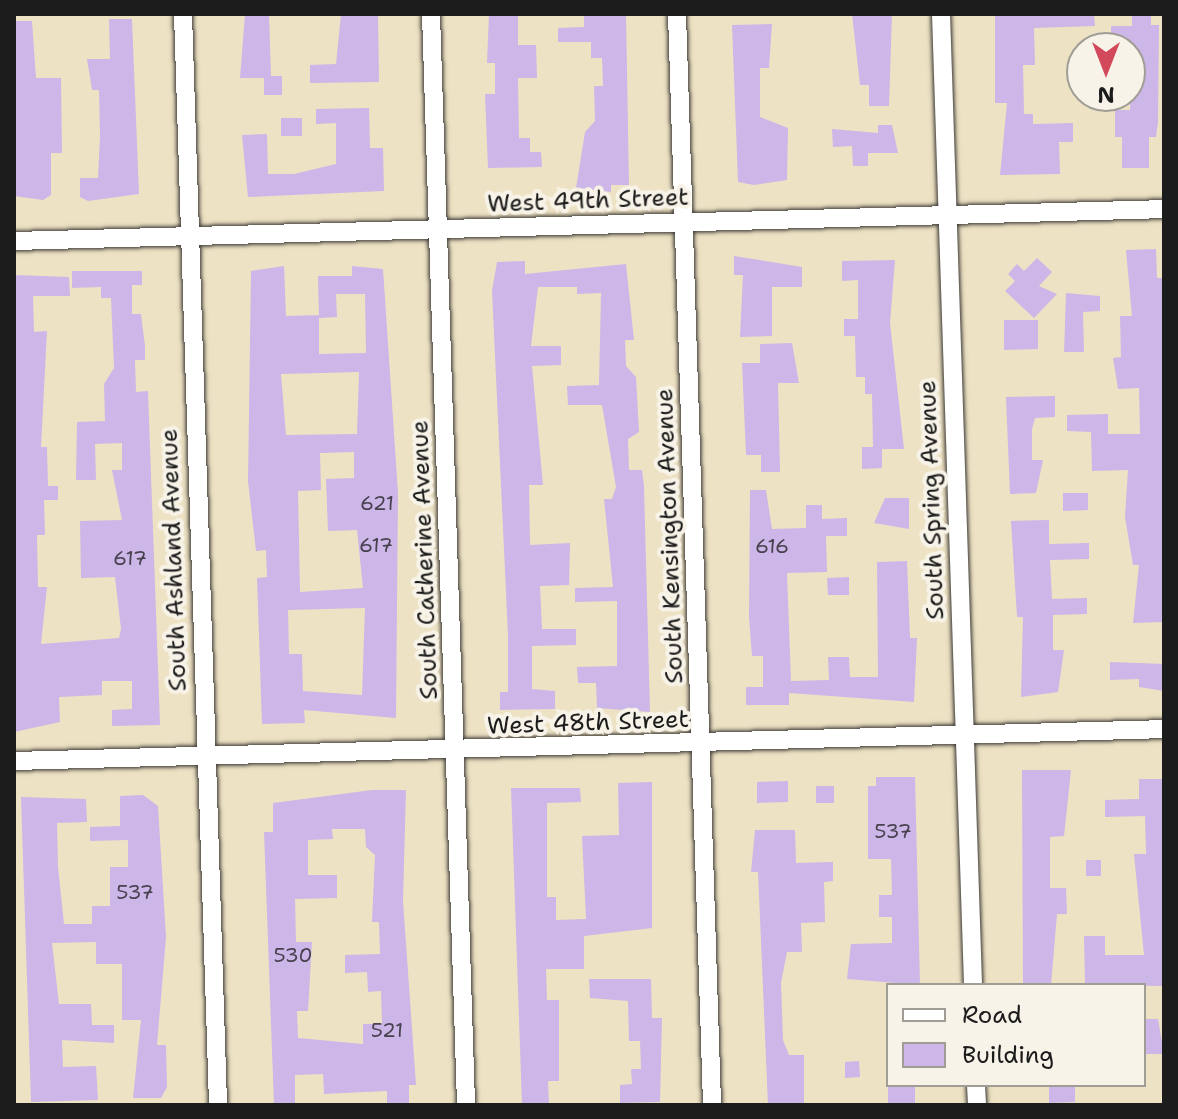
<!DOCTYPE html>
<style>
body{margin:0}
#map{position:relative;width:1178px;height:1119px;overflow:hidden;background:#eee2c4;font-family:"Shantell Sans",sans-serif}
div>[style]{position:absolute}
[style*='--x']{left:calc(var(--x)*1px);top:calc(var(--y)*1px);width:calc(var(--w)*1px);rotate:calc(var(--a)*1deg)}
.building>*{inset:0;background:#cdb6e8}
.roads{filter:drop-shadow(0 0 2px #3c3a35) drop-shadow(0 0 2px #3c3a35)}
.street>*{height:18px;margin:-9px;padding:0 9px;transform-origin:9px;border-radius:9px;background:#fff}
span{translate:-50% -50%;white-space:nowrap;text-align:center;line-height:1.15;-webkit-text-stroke:8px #f7f3e8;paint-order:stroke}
.number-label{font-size:20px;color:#48424f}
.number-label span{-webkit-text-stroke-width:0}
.street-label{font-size:24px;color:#1c1c1c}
.frame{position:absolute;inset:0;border:16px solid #1c1c1c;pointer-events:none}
.legend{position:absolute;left:886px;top:983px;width:260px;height:104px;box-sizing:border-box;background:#f7f3e8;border:2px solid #9f9d96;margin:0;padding:10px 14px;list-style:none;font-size:24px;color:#1c1c1c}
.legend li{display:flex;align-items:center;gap:16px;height:40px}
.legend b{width:40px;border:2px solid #9f9d96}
.north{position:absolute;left:1066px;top:32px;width:80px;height:80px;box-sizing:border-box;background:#f7f3e8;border:2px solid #9f9d96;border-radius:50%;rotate:180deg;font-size:22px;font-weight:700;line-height:32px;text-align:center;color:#1c1c1c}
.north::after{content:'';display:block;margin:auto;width:28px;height:36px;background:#d1495b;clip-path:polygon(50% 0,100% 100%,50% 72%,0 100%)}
</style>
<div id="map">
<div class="building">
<div style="clip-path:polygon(245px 14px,269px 14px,271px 76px,282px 76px,282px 95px,264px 95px,264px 78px,240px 78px)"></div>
<div style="clip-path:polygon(341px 14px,378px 14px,379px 82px,310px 83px,310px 65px,336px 64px)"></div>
<div style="clip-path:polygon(489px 14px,518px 14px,518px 45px,536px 45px,537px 78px,518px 78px,519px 138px,530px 138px,530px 152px,541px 152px,542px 167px,488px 168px,485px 94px,495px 94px,495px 63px,487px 63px)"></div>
<div style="clip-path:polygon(584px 14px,626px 14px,629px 185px,611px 185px,611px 192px,576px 188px,585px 132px,595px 121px,594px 86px,603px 86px,602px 58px,591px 58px,591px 42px,558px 42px,558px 28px,584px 27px)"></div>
<div style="clip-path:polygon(852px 14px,892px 14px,889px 106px,869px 106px,869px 85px,860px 85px)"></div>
<div style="clip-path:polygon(995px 14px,1094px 14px,1095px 26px,1034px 28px,1035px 65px,1023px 65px,1024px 114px,1033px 114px,1033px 124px,1073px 123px,1073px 142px,1059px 142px,1060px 174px,1000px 175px,1007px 103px,995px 103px)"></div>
<div style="clip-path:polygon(1132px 14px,1151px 14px,1151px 25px,1159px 25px,1158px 122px,1156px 137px,1149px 137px,1149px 168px,1122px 168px,1122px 137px,1115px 137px,1115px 110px,1130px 110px,1130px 48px,1111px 48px,1111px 26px,1132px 26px)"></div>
<div style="clip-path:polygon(109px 19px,132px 19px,139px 194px,88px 201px,80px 197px,80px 178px,98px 178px,100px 136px,99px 90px,92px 90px,87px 59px,110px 59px)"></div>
<div style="clip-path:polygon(14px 21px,32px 21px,36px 78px,61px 78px,62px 153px,51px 153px,51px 195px,43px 200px,14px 196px)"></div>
<div style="clip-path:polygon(772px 24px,769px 68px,760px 68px,760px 117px,788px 128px,787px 180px,754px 185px,738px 182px,732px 25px)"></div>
<div style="clip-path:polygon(369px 108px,370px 148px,383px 148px,384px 191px,248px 197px,242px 135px,267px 134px,268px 174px,294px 174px,336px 164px,336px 123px,316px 124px,316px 109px)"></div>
<div style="clip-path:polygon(281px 118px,302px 118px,302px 136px,281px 136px)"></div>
<div style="clip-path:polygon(878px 125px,892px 125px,898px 153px,868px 153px,868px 166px,853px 166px,852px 146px,833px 147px,832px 129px,878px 133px)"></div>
<div style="clip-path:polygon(1156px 249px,1157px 278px,1164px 278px,1164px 622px,1133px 623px,1139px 565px,1133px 565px,1125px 517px,1128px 470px,1092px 471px,1091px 432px,1067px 431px,1067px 415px,1108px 414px,1108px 434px,1140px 434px,1139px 388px,1118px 389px,1113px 358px,1121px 357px,1120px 316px,1132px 316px,1126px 250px)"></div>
<div style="clip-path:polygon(734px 256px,802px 267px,802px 287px,772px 287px,772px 336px,740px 337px,743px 275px,734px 275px)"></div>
<div style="clip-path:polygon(1037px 258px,1052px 272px,1039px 286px,1057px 294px,1034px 318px,1005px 291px,1015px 281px,1008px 274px,1017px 264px,1024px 271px)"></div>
<div style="clip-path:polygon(895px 260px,890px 323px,904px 449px,882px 449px,882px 468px,862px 469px,862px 447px,873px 447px,872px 394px,865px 394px,865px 377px,856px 377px,855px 336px,844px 336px,844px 319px,858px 319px,858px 280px,842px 281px,842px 261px)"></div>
<div style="clip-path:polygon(525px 261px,525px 274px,626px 264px,634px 340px,625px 340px,626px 366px,636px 377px,639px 432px,628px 439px,629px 470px,642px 470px,644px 486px,650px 712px,597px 708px,596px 683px,578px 683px,577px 667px,617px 666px,617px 601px,575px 602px,575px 588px,613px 587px,604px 499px,612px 499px,616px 487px,602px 405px,568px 405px,567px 386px,599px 385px,601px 293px,577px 294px,577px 287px,538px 287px,531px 346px,561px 346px,561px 365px,532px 366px,543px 485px,529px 485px,530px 545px,570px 543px,569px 585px,540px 586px,542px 629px,576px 629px,576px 645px,532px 646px,532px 689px,555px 691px,555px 709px,500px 710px,500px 692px,508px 692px,508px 636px,492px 291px,497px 262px)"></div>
<div style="clip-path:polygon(evenodd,284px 266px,286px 316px,319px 315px,319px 354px,366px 353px,365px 294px,336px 294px,337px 317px,319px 318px,318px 276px,352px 276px,352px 266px,383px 269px,398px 493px,396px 718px,304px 710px,305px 723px,262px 724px,257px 578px,267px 577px,266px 550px,256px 551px,248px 481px,251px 271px,284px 266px,359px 372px,357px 434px,286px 435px,281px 374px,359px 372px,284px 266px,354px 452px,354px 478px,326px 479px,328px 531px,357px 530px,363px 588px,300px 592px,298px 491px,321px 490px,320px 453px,354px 452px,284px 266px,365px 608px,362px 695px,303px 691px,302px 654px,289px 654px,288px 610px,365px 608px)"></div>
<div style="clip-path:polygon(72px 271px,142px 271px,142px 285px,132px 285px,132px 314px,141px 314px,145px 346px,145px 360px,135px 360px,136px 392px,148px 391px,160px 725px,112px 726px,112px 710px,132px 709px,132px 681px,102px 681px,102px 695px,59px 697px,60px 722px,14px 732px,14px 275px,69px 277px,70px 296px,33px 296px,34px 332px,47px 331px,41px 447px,47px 447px,48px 486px,58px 486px,58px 500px,44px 500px,45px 535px,37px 535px,38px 587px,47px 587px,41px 644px,119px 638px,121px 629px,115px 577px,81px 578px,80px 521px,122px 520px,112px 470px,122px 470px,122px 443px,95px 444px,96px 480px,76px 480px,77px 422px,105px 421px,104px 384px,114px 368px,111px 298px,101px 298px,101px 287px,72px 288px)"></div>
<div style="clip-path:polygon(1066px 293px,1100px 296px,1100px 311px,1083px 312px,1084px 352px,1064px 352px)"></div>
<div style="clip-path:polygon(1004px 320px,1038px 320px,1038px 349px,1004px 350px)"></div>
<div style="clip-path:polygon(792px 343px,799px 383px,778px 383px,780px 472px,761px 472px,761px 455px,746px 455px,742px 363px,760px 363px,760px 344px)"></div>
<div style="clip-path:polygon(1055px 396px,1055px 417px,1035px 418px,1032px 429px,1032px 460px,1043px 460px,1036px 493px,1010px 494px,1006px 397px)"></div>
<div style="clip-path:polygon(750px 490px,766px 490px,772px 529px,806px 528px,806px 505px,822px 505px,822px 519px,847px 518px,847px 536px,826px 536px,827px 572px,787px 573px,791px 681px,829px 680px,828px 657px,849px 657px,850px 677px,878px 677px,877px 562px,907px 561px,910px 638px,917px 638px,914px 702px,789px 693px,789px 705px,746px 705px,746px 687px,763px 687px,763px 656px,752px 656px,749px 617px)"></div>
<div style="clip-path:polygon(1063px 493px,1088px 493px,1088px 510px,1063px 511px)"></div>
<div style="clip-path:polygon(885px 498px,909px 498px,909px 529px,874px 523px)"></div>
<div style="clip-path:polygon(1049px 520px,1049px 544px,1089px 543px,1089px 559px,1050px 560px,1052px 599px,1087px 598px,1087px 614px,1053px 615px,1053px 650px,1064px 650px,1058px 692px,1021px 697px,1023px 617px,1017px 617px,1011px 521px)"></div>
<div style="clip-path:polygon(849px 577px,849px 595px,828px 595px,827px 578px)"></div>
<div style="clip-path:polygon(1110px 662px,1164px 664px,1164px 691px,1139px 687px,1139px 679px,1110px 680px)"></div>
<div style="clip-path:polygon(1022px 770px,1071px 770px,1064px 836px,1050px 837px,1050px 888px,1066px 888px,1067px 914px,1057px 914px,1051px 985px,1023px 985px)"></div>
<div style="clip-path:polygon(876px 777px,915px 777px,920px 985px,847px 979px,851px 944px,892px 943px,892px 917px,879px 917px,879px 895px,892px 895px,891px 859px,868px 859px,868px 786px,876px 786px)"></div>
<div style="clip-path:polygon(1139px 779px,1164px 779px,1164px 986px,1085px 985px,1084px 936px,1105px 936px,1105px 955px,1144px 955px,1134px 854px,1146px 854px,1145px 816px,1105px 817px,1105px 800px,1139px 799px)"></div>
<div style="clip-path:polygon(788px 781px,788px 802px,757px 803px,757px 782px)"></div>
<div style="clip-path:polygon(652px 782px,652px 928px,584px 936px,584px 969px,546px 969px,547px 1000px,559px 1000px,559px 1081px,548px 1081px,549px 1105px,522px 1105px,511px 788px,580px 788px,581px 802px,547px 803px,547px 897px,556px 897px,556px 920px,586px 919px,582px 836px,619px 835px,618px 783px)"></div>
<div style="clip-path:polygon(816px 786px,834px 786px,834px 803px,816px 803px)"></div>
<div style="clip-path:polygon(evenodd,372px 790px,406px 790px,403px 901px,416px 1085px,409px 1085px,409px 1105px,387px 1105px,387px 1091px,324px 1094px,323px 1074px,295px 1075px,295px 1105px,274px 1105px,264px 832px,273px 832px,273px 803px,372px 790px,332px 829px,365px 829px,366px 847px,375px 855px,372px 922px,379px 922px,380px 954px,345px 955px,345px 973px,367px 972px,368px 992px,381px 991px,382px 1024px,363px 1024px,363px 1044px,298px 1038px,297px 1011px,308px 1011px,312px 942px,296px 942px,295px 899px,337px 898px,337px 875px,308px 875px,308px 840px,333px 839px,332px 829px)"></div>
<div style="clip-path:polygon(143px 795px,158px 806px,166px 937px,157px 1045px,166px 1045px,167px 1087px,161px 1098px,133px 1098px,141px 1020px,122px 1020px,122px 964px,96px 964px,96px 942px,52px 943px,59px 1004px,91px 1004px,92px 1025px,114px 1025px,114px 1043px,62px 1040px,63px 1067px,96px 1066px,98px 1100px,31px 1102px,21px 797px,86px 799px,87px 822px,57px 823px,58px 867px,64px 924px,92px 924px,92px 906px,110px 906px,110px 867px,128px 867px,128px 840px,90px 841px,90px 827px,120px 826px,120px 796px)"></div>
<div style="clip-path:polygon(755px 830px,795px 830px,796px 863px,833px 862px,833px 881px,824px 882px,825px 922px,801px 923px,802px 952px,787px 952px,781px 983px,783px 1040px,789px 1055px,804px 1055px,804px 1105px,768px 1105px,758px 872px,751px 872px)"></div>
<div style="clip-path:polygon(1086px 860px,1101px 860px,1101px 876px,1086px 876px)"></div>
<div style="clip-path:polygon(589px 979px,651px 979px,652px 1018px,662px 1018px,660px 1102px,620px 1103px,620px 1085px,632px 1084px,631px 1069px,641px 1069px,640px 1041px,629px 1041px,628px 1001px,590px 998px)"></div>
<div style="clip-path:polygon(1144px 1019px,1158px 1019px,1164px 1054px,1144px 1054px)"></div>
<div style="clip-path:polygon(859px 1061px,860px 1077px,845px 1078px,845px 1062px)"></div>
<div style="clip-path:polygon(888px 1085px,915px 1085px,915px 1105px,888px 1105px)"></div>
<div style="clip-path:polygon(1049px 1085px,1075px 1085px,1075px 1102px,1049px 1103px)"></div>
</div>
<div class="roads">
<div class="street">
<div style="--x:183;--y:14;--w:1092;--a:88.16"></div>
<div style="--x:431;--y:14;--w:1092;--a:88.16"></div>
<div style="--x:677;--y:14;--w:1092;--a:88.16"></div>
<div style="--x:941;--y:14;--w:972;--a:88.11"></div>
<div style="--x:14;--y:241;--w:1150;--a:-1.59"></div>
<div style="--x:14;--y:761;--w:1150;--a:-1.59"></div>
<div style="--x:976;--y:1085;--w:20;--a:87"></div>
</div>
</div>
<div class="number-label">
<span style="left:377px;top:503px">621</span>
<span style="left:376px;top:545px">617</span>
<span style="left:772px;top:546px">616</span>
<span style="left:130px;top:558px">617</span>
<span style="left:893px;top:831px">537</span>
<span style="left:135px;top:892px">537</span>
<span style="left:293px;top:955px">530</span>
<span style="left:387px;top:1030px">521</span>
</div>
<div class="street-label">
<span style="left:588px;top:201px;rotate:-2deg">West 49th Street</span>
<span style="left:932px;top:500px;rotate:-92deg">South Spring Avenue</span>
<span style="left:670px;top:536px;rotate:-92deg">South Kensington Avenue</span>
<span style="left:174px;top:560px;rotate:-92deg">South Ashland Avenue</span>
<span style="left:425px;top:560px;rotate:-92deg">South Catherine Avenue</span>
<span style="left:588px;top:723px;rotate:-2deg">West 48th Street</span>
</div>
<div class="frame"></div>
<ul class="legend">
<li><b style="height:10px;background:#fff"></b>Road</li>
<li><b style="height:22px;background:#cdb6e8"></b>Building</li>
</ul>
<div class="north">N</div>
</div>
